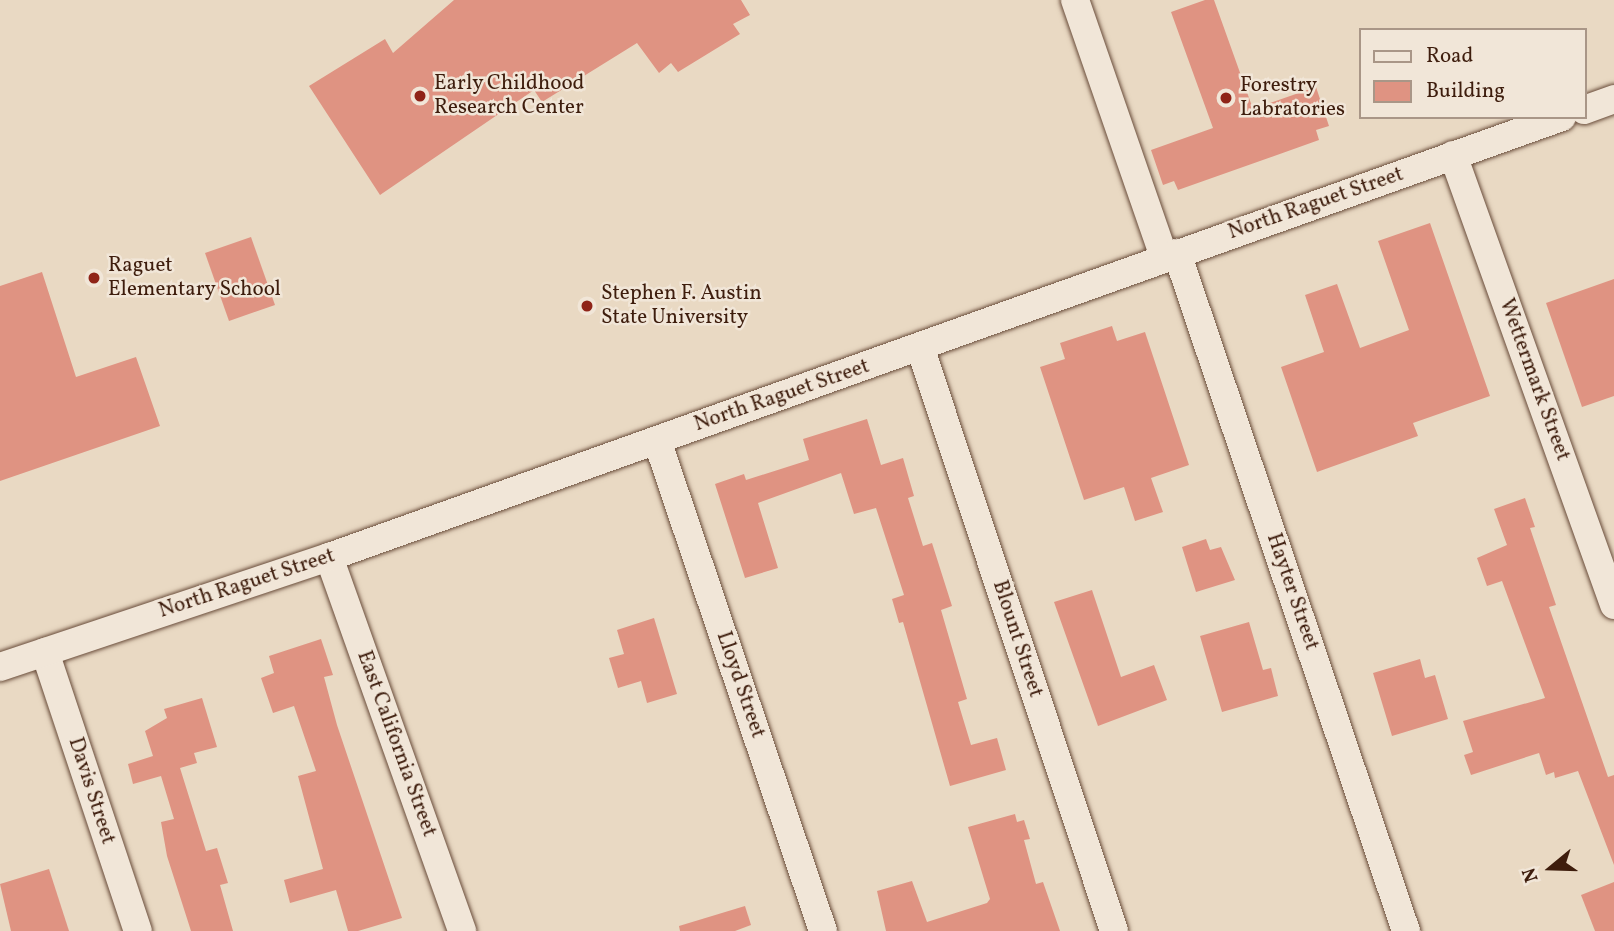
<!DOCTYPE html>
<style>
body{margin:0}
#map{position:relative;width:1614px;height:931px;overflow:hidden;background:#e9d9c3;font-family:Vollkorn,serif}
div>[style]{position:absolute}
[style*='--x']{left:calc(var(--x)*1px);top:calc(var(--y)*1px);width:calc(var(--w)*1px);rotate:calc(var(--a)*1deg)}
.building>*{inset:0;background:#df9382}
.roads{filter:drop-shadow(0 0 2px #694c3a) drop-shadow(0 0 2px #694c3a)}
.minor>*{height:28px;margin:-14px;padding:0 14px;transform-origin:14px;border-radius:14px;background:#f1e6d8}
.dots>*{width:19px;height:19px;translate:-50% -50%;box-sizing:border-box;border:4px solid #f1e6d8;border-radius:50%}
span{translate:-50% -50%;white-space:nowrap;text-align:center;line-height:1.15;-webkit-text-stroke:5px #f1e6d8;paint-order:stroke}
.poi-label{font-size:21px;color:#3e1d0d}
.left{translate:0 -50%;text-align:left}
.street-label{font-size:21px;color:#3e1d0d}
.legend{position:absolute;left:1359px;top:28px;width:228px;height:91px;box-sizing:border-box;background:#f1e6d8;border:2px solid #a99687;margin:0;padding:9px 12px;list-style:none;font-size:21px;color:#3e1d0d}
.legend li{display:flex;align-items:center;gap:14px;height:35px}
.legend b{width:35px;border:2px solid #a99687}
.north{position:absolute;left:1516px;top:833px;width:70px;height:70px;-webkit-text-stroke:5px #f1e6d8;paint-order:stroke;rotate:251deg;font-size:19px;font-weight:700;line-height:28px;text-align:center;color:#3e1d0d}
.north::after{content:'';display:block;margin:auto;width:24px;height:32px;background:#3e1d0d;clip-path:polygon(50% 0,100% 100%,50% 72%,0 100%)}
</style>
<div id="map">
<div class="building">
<div style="clip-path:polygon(454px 0,741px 0,750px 15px,733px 24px,740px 34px,678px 72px,671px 63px,659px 73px,637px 43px,542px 102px,534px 90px,380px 195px,309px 86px,385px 39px,393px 53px)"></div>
<div style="clip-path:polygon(1205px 0,1214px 0,1253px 109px,1316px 87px,1329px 126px,1316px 130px,1319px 140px,1178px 190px,1174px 181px,1163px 185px,1151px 150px,1213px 128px,1171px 12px)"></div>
<div style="clip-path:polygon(1430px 223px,1490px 396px,1413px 423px,1418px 436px,1317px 472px,1281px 367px,1324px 352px,1305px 295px,1337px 284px,1360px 348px,1409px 330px,1378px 241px)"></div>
<div style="clip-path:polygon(251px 237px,275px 305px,229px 321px,205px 253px)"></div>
<div style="clip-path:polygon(42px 272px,76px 377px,136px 357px,160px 426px,0 481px,0 286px)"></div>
<div style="clip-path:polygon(1614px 279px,1614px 396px,1582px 407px,1546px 303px)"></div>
<div style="clip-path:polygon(1112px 326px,1117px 341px,1145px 332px,1189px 465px,1151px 478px,1163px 512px,1135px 521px,1124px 487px,1084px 500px,1040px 367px,1065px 359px,1060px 343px)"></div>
<div style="clip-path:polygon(867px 419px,881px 465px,903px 458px,914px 496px,908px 498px,923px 546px,932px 543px,952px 606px,941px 610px,967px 699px,958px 702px,971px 745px,997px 738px,1006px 770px,950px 786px,903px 622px,899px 623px,892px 599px,904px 595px,876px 508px,854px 514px,841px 473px,758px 503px,778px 568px,745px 578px,715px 484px,744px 474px,746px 480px,809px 460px,803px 439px)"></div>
<div style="clip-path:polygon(1525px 498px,1535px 527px,1530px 528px,1556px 605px,1549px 607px,1608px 777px,1614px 775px,1614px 865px,1578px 771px,1555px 778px,1554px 772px,1546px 775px,1539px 753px,1471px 775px,1464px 755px,1473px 752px,1463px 721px,1545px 698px,1502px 581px,1487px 586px,1477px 558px,1507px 545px,1494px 509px)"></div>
<div style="clip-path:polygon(1206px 539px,1210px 550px,1221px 547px,1235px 580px,1196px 592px,1182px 547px)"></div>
<div style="clip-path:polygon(1092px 590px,1121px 677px,1154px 665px,1167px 700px,1098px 726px,1054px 602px)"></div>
<div style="clip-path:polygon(654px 618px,677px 694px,647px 703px,641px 681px,618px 688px,609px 658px,624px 654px,617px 630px)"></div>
<div style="clip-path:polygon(1249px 622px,1263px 670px,1271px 668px,1278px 696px,1222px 712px,1200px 636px)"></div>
<div style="clip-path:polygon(321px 639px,333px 675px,324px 677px,337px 725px,402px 918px,358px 931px,348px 931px,336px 890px,290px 903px,284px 880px,323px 869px,298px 776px,316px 771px,294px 706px,273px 713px,261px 678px,274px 673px,269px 656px)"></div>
<div style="clip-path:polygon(1420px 659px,1425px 678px,1435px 675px,1448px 719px,1392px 736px,1373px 673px)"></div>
<div style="clip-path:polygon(202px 698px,217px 747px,194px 753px,197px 763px,180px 768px,206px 851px,217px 848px,228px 883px,220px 885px,233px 931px,191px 931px,167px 856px,161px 822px,174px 819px,161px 776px,133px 784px,128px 764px,153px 756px,145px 731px,167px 718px,164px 709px)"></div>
<div style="clip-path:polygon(1015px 814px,1017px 822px,1024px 820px,1030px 839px,1024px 840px,1036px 884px,1043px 882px,1060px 931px,886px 931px,877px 891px,912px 881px,927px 922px,987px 903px,990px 899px,968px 827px)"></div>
<div style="clip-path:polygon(49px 869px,69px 931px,11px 931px,0 884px)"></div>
<div style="clip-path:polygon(1614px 882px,1614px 931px,1595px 931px,1581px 895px)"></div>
<div style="clip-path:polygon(745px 906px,751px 925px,735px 931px,680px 931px,679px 926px)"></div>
</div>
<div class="roads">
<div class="minor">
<div style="--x:1075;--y:0;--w:272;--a:70.9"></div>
<div style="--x:1584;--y:110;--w:32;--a:-20"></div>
<div style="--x:1453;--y:155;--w:478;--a:70.3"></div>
<div style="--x:1177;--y:253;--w:716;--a:71.34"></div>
<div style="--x:920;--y:347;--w:615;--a:71.62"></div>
<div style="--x:657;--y:440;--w:518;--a:71.32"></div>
<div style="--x:329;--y:557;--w:397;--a:70.4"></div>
<div style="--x:45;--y:652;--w:294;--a:71.6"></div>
<div style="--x:0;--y:667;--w:347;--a:-18.5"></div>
<div style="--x:329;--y:557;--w:1309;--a:-19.64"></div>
</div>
</div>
<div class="dots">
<div style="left:420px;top:96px;background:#8f2418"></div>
<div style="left:1226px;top:98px;background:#8f2418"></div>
<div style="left:94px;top:278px;background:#8f2418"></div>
<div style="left:587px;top:306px;background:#8f2418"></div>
</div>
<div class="poi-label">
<span class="left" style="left:434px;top:96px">Early Childhood<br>Research Center</span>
<span class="left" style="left:1240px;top:98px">Forestry<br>Labratories</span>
<span class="left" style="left:108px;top:278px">Raguet<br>Elementary School</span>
<span class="left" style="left:601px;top:306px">Stephen F. Austin<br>State University</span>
</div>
<div class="street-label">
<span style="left:1316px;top:204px;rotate:-19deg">North Raguet Street</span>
<span style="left:1534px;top:380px;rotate:70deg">Wettermark Street</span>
<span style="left:782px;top:396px;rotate:-19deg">North Raguet Street</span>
<span style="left:247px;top:584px;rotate:-18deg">North Raguet Street</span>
<span style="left:1292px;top:592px;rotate:71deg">Hayter Street</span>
<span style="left:1017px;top:639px;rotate:72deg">Blount Street</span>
<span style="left:740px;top:685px;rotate:71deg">Lloyd Street</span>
<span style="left:396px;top:744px;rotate:70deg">East California Street</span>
<span style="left:91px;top:791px;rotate:72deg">Davis Street</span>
</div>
<ul class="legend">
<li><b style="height:9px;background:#f1e6d8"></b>Road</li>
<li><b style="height:19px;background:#df9382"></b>Building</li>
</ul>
<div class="north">N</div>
</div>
